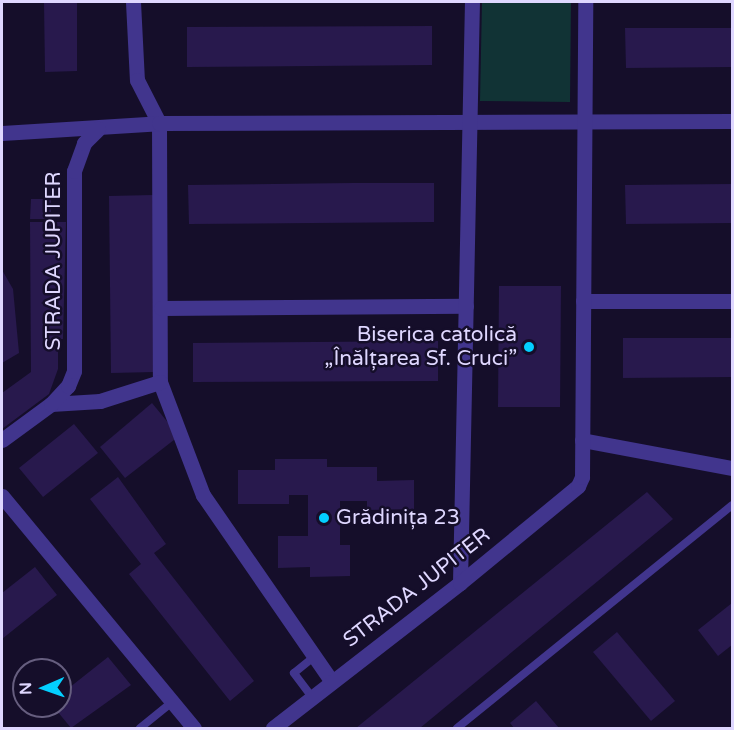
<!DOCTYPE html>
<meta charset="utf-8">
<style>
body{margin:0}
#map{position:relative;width:734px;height:730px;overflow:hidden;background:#150e2a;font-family:"Varela Round",sans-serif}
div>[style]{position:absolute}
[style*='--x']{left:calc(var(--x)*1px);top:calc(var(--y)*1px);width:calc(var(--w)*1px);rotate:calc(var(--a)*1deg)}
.green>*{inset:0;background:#113335}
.building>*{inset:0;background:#28194d}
.lane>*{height:8px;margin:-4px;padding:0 4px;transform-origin:4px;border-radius:4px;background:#41358d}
.street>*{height:15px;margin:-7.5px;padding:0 7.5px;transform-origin:7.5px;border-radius:7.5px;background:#41358d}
.dots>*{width:16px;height:16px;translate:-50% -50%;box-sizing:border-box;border:3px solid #150e2a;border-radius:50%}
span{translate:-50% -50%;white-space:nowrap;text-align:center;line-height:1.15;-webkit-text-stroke:5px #150e2a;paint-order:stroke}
.street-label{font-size:21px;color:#dfd7ff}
.poi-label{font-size:21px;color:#dfd7ff}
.right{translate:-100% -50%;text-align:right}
.left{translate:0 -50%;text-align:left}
.frame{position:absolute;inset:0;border:3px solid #dfd7ff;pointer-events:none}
.north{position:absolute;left:12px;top:658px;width:60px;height:60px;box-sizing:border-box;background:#150e2a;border:2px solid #665e7f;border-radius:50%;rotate:268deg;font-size:16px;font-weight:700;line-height:24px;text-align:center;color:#dfd7ff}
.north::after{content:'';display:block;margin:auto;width:21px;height:27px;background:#03cfff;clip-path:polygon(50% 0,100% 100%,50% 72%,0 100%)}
</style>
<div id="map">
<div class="green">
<div style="clip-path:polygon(482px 2px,571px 2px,570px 102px,480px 101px)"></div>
</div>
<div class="building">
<div style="clip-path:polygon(44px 2px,77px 2px,77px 71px,45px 72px)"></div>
<div style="clip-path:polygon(432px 26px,432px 65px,187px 67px,187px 27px)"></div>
<div style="clip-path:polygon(625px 28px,732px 28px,732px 67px,626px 68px)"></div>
<div style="clip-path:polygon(352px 183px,434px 183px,434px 222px,189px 224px,188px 185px)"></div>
<div style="clip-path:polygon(732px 184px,732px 223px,626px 224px,625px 185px)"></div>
<div style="clip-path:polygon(153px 195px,155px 372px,111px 373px,109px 196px)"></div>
<div style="clip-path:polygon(31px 199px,51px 199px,51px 219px,30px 219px)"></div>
<div style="clip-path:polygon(30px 222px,66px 222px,63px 339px,58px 339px,58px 369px,49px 394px,2px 429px,2px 393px,31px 372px)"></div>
<div style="clip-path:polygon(2px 270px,13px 289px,19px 353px,2px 363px)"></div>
<div style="clip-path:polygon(499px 286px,561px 286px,560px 407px,498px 407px)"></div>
<div style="clip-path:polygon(623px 338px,732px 338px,732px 377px,623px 378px)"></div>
<div style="clip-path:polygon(438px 341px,438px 381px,193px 382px,193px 343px)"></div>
<div style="clip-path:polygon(152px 403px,179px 436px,125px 478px,100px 447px)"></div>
<div style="clip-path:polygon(74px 424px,98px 453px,43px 497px,19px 468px)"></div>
<div style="clip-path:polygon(275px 459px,327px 459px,327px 467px,377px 467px,377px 481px,414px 480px,414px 509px,367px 510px,367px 501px,340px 501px,340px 545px,350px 545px,350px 576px,310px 577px,310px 567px,278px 568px,278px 536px,308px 536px,308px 495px,289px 495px,289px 504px,238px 504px,238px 470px,275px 470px)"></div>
<div style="clip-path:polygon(118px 477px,166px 544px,154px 553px,254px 681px,230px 701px,129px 574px,141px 564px,90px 499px)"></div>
<div style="clip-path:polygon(647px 492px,673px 519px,420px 728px,356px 728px)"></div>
<div style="clip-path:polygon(35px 567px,57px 595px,2px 639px,2px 593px)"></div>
<div style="clip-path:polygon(732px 603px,732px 645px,718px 656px,698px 630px)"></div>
<div style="clip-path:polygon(617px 632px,675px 701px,651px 721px,593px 652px)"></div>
<div style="clip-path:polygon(108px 657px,131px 685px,71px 728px,53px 706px,60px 706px,60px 695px)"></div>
<div style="clip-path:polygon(536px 701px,559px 728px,514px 728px,510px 723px)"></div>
</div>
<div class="lane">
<div style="--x:312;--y:697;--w:30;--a:-127"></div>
<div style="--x:294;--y:673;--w:27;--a:-39"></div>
<div style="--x:140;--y:728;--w:40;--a:-39"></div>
<div style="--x:457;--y:728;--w:354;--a:-39"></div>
</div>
<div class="street">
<div style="--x:133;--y:2;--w:78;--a:87.1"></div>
<div style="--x:137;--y:80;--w:48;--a:62.9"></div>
<div style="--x:159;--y:123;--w:259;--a:89.8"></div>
<div style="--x:160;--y:382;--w:121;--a:69.2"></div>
<div style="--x:203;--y:495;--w:227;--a:55.4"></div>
<div style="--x:2;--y:133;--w:157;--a:-3.6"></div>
<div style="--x:159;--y:123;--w:573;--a:-0.2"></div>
<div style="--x:583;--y:301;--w:149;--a:0"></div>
<div style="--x:161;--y:308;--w:305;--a:-0.4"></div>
<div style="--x:51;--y:404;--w:49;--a:-3.5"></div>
<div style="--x:100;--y:401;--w:63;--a:-17.6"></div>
<div style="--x:2;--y:440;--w:61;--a:-36.3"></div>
<div style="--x:51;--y:404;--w:25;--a:-47"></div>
<div style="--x:68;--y:386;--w:16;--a:-68"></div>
<div style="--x:74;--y:371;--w:200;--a:-90"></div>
<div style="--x:74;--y:171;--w:30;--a:-70"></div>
<div style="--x:84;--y:143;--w:20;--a:-45"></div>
<div style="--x:582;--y:440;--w:153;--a:10.6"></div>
<div style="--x:2;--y:496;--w:301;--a:50.4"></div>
<div style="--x:460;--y:583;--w:581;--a:-88.82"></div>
<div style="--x:273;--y:728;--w:237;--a:-37.8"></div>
<div style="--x:460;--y:583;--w:153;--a:-39.4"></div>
<div style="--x:578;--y:486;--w:10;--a:-66"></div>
<div style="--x:582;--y:477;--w:475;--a:-89.6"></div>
</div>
<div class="dots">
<div style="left:529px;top:347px;background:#03cfff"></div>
<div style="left:324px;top:518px;background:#03cfff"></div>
</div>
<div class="street-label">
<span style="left:54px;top:261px;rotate:-90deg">STRADA JUPITER</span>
<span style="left:417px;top:588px;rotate:-38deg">STRADA JUPITER</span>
</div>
<div class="poi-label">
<span class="right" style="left:517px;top:347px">Biserica catolică<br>„Înălțarea Sf. Cruci”</span>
<span class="left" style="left:336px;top:518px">Grădinița 23</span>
</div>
<div class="frame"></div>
<div class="north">N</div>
</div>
